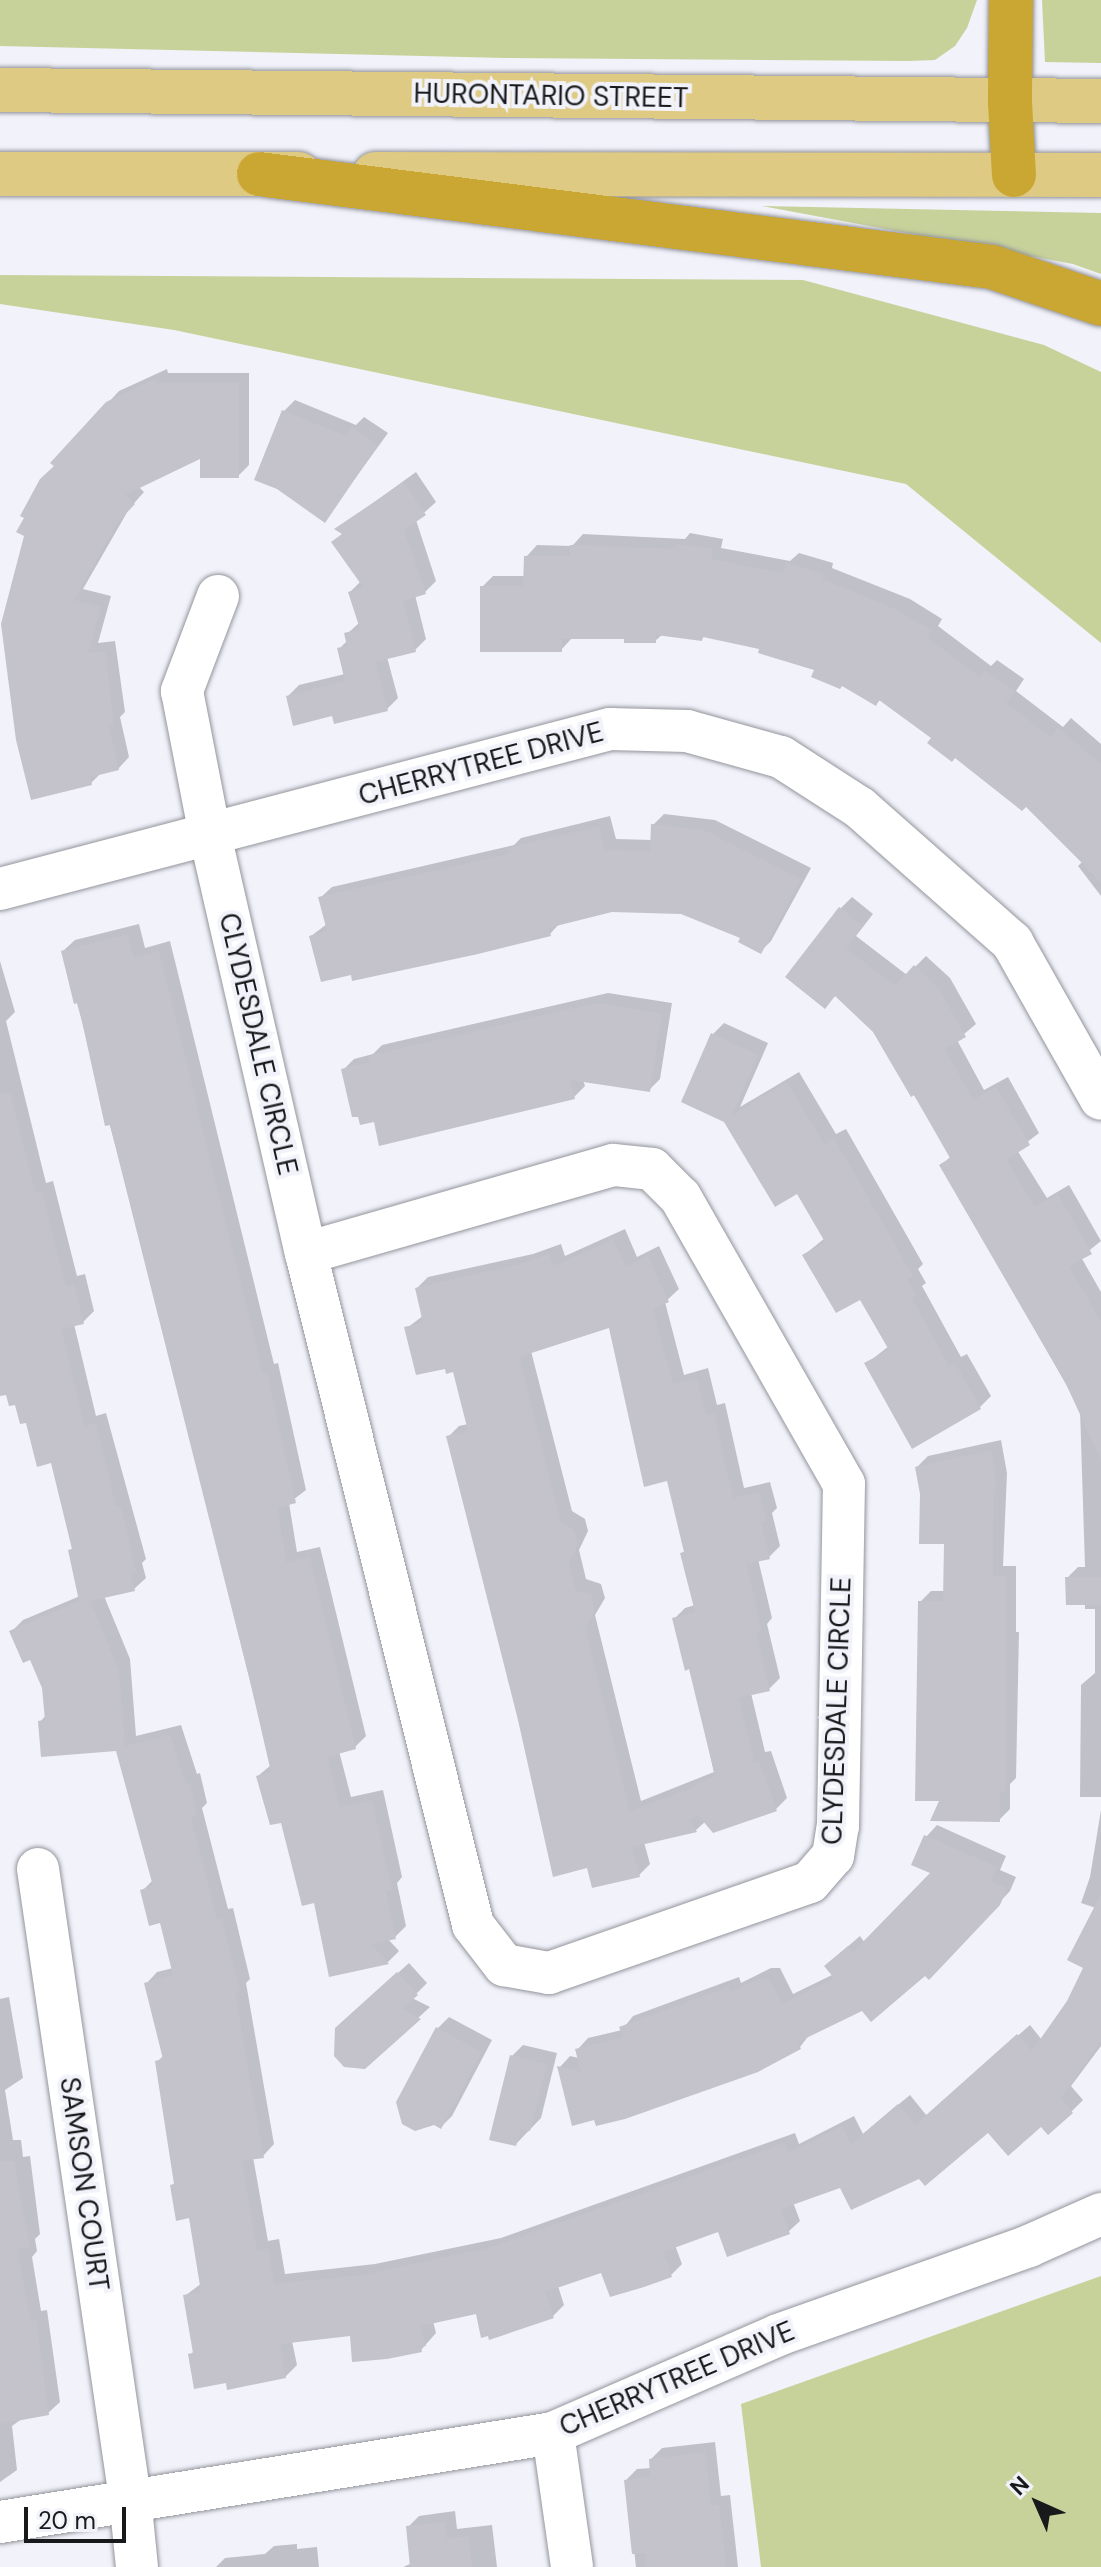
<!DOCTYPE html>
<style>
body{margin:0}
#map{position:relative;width:1101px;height:2567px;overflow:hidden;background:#f1f2fa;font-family:"DM Sans",sans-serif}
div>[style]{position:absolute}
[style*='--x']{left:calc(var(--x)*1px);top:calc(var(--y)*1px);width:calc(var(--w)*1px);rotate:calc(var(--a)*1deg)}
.green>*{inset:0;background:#c7d29b}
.shadow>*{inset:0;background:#0003}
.building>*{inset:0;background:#c4c2ca}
.roads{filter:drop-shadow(0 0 2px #94959c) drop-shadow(0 0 2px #94959c)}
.minor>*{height:42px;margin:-21px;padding:0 21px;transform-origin:21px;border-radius:21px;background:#fff}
.major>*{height:44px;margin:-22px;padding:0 22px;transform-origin:22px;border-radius:22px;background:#dfca84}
.highway>*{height:44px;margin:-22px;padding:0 22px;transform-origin:22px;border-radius:22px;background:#caa632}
span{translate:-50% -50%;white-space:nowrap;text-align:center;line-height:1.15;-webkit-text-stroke:8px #f1f2fa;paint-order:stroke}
.street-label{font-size:28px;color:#18191b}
.north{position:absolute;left:997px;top:2463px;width:80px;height:80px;-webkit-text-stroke:6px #f1f2fa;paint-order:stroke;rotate:315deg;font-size:22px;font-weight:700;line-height:32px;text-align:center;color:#18191b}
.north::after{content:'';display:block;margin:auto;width:28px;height:36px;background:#18191b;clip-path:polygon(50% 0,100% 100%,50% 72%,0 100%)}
.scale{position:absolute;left:24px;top:2507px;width:102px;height:36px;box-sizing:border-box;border:4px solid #18191b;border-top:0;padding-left:10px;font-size:24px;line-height:28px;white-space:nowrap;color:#18191b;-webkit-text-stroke:6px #f1f2fa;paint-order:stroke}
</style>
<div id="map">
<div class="green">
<div style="clip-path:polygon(0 0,977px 0,967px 28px,955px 46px,935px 60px,908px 61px,506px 58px,0 46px)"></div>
<div style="clip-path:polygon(1042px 0,1101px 0,1101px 63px,1045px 62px)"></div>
<div style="clip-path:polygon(762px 206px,1101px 213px,1101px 274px,1073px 264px)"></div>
<div style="clip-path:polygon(0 275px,803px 280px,1044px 345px,1101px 372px,1101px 643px,906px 484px,174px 330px,0 304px)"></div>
<div style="clip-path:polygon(1101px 2276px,1101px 2567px,761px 2567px,741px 2404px)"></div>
</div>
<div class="shadow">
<div style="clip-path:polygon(167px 369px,168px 373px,249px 373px,249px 465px,238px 476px,202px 456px,139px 487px,144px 492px,129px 509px,83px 589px,111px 596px,98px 643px,115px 641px,125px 712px,120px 717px,129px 757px,118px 769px,102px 772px,91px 783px,33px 797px,107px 404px,119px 391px)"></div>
<div style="clip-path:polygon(295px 400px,356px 425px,364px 417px,388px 433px,325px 520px,284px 411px)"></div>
<div style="clip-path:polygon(416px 472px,436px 502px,416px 520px,436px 581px,425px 592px,415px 595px,426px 639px,415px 650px,387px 657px,398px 698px,387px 709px,333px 714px,288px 696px,299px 685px,345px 674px,339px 649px,348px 640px,347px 634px,360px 622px,350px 592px,361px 581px,334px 542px,343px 533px,337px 529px)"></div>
<div style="clip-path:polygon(690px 533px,723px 539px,721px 548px,790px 561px,799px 553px,833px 563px,832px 568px,910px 599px,942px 619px,938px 626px,991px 666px,997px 660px,1024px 679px,1016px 691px,1063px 727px,1071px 718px,1101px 744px,1101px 896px,1078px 866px,1083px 861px,1026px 804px,881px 699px,876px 704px,817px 669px,762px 647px,705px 636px,701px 639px,663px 634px,655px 641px,626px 637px,573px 637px,561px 650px,482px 587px,493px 576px,525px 576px,526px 557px,537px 545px,572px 546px,583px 534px,685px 539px)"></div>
<div style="clip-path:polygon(664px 814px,715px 820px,811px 868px,771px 941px,760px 952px,742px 937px,681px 912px,612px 910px,560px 923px,550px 934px,352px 973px,311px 936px,327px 924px,320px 898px,332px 887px,514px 845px,521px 838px,610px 816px,616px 839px,652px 840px,653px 825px)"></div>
<div style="clip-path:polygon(852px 897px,873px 914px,856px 936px,907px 975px,926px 956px,950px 978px,976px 1024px,957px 1040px,984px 1090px,1008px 1077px,1039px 1133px,1017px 1150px,1047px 1198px,1069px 1185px,1101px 1241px,1081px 1257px,1101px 1292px,1101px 1797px,1080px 1797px,1081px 1685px,1095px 1673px,1095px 1609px,1085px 1609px,1085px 1603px,1067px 1578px,1078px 1567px,1085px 1567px,1080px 1409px,942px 1165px,951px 1156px,875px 1031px,836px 995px,825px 1006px,841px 908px)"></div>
<div style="clip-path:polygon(139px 924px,145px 948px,170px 941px,274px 1364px,278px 1363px,306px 1490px,289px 1503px,297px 1552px,320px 1547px,366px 1736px,355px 1747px,339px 1751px,351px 1797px,383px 1790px,402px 1877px,397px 1883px,406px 1926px,395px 1937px,387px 1938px,399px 1951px,388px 1962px,330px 1974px,315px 1901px,283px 1820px,258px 1776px,271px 1765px,137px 1226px,63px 951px,75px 940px)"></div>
<div style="clip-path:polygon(0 961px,15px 1012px,6px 1021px,46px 1183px,53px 1181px,77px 1276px,85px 1274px,94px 1311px,83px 1322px,74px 1324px,96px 1416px,106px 1413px,146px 1559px,142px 1563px,146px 1578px,134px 1589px,104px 1596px,130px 1659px,136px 1736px,181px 1725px,197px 1774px,200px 1773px,207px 1803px,202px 1808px,228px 1909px,233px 1908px,250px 1979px,246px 1983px,274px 2144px,263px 2156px,253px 2157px,268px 2241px,279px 2239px,285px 2274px,375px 2264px,501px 2238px,795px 2133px,799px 2144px,854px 2116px,863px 2134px,910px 2095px,927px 2116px,1030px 2025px,1042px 2040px,1068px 2002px,1086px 1967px,1096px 1908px,1081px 1903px,1090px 1877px,1101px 1810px,1101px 2046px,1071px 2086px,1083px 2100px,1072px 2111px,1048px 2132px,1042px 2124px,988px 2130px,920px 2176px,841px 2185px,793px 2202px,800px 2221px,788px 2232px,719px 2229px,675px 2245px,682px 2264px,671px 2275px,602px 2271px,558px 2286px,564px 2305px,553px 2316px,478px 2312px,433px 2321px,436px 2333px,421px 2350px,352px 2334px,292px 2341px,297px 2365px,285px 2377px,227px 2381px,190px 2355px,195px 2350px,186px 2295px,202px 2283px,191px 2216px,172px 2186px,176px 2182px,158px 2061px,164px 2055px,146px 1984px,157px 1972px,173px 1968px,162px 1921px,142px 1891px,154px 1879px,117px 1749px,40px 1722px,46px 1715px,44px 1687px,31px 1657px,12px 1631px,23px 1620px,80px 1596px,70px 1551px,74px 1546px,53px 1461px,17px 1403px,0 1388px)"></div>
<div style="clip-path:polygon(608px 993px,672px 1003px,660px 1079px,649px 1090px,583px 1080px,585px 1086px,574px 1097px,375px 1120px,343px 1070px,354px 1059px,373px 1054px,382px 1045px)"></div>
<div style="clip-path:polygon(724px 1023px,768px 1043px,740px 1107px,799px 1072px,836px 1134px,846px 1129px,923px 1264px,918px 1269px,926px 1283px,922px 1286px,961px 1357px,967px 1354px,991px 1396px,980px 1407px,913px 1446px,866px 1364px,889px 1346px,860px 1297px,804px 1255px,825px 1238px,798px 1191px,725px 1120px,713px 1034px)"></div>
<div style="clip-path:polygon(evenodd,625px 1229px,637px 1257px,659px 1246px,679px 1289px,665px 1302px,684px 1375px,708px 1368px,717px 1405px,725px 1403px,744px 1488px,770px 1482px,777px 1508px,772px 1513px,780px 1546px,769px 1557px,758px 1559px,772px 1618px,767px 1624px,780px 1678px,769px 1689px,751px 1693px,765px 1752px,771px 1751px,787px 1798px,776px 1809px,706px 1821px,696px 1830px,644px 1842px,650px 1864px,639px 1875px,520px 1719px,448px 1437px,459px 1426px,468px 1424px,454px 1370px,407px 1328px,424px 1315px,417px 1288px,428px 1277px,533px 1254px,561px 1244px,565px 1256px,625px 1229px,611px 1325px,669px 1478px,686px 1550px,682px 1553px,695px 1605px,685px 1608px,674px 1619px,691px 1667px,714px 1772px,641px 1801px,595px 1615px,605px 1598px,601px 1584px,586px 1579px,579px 1550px,588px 1531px,585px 1519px,572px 1511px,531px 1351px,611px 1325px)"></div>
<div style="clip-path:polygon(1001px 1440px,1007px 1473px,1003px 1566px,1016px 1566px,1016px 1632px,1019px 1632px,1016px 1778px,1010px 1784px,1010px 1809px,999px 1820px,942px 1800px,920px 1602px,931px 1591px,945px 1591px,946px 1542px,922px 1494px,917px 1467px,928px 1456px)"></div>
<div style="clip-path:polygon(937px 1825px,1006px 1856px,1000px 1870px,1016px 1877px,1010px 1891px,940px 1966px,810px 2034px,800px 2047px,597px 2124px,560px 2067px,570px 2056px,579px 2058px,577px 2050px,588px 2038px,622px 2030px,633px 2016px,739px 1977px,741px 1983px,771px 1968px,780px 1968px,793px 1994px,834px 1974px,838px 1955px,860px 1936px,865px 1943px,933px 1872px,926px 1837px)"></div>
<div style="clip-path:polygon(409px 1963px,427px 1983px,412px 1998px,430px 2007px,365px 2067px,349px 2017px)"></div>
<div style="clip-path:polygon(9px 1997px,23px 2078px,5px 2090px,13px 2140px,21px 2140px,23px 2157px,30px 2156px,40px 2234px,35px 2239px,37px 2251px,32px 2257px,41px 2311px,47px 2310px,60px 2402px,48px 2413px,23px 2418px,12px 2426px,17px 2470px,0 2482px,0 1999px)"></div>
<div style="clip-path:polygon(449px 2017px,492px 2040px,452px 2116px,441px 2127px,438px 2028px)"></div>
<div style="clip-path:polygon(523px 2045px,557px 2053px,541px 2118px,516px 2144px,512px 2056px)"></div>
<div style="clip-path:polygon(715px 2442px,721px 2496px,730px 2495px,738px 2567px,636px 2567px,626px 2480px,637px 2469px,652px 2468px,651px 2459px,662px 2448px)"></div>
<div style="clip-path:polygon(455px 2511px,457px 2529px,492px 2525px,497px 2567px,403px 2567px,412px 2563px,408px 2527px,419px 2516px)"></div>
<div style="clip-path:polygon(297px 2544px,297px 2549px,317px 2547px,319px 2567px,216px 2567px,225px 2558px,265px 2554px,274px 2546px)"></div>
</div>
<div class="building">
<div style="clip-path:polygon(155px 379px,157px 383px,239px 383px,239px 478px,200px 478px,200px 459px,125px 495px,135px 504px,118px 522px,74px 600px,101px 607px,88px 653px,105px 651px,114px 725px,109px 726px,119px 770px,91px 777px,92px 785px,31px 800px,16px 740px,1px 624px,24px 536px,16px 532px,24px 518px,20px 516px,40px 479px,54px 466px,50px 463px,106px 402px)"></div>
<div style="clip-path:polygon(282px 410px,346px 436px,352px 427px,378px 445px,325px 523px,277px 489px,254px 480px)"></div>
<div style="clip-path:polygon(404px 482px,426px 515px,404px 530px,426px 594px,403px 601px,416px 652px,375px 662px,388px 711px,334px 724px,332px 716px,293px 726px,286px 696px,345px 681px,337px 648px,347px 646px,344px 633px,360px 629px,348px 592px,363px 587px,331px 542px,342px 534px,334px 529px)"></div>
<div style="clip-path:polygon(677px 544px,713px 549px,711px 559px,783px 573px,786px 563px,824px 574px,822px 579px,898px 610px,932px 631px,928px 638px,980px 677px,985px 670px,1015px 691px,1006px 703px,1051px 737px,1058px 728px,1101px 764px,1101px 882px,1026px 807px,1022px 811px,955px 758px,952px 762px,927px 743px,931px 738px,879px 700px,876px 706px,842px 686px,840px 689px,811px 677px,814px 670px,758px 653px,759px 649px,703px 637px,702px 641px,656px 635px,656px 643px,624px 643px,624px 639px,562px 639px,562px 652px,480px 652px,480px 586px,523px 586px,524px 556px,570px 556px,570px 545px,676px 549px)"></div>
<div style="clip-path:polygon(651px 824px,704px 830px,801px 879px,761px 954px,738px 942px,740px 938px,681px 914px,612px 912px,556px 926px,549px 929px,551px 936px,478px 954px,352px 981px,351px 975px,321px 982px,309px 936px,327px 931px,318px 897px,509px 854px,508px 848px,599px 826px,605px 850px,650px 851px)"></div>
<div style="clip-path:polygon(839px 907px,863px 926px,846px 948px,895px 986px,914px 965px,939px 989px,966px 1037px,945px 1049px,973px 1100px,996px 1087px,1030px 1145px,1006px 1160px,1035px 1207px,1058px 1194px,1092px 1254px,1069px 1266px,1101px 1322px,1101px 1460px,1066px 1384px,939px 1165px,950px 1158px,914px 1095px,911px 1097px,873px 1032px,835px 996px,825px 1009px,785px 977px)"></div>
<div style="clip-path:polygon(128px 934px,134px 958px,159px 951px,263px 1374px,267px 1373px,296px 1503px,278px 1508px,286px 1562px,310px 1557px,356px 1749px,327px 1757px,340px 1807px,372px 1800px,392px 1890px,386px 1892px,396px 1939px,371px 1944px,389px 1964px,329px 1977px,314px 1903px,302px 1906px,281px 1823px,270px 1825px,256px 1776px,271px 1772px,250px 1681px,110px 1125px,105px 1126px,78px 1003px,74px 1004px,61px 951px)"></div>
<div style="clip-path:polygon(596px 1003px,662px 1014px,650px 1092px,570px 1080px,575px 1099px,379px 1146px,374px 1122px,360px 1125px,358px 1117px,352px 1117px,341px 1069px,370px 1062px,368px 1056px)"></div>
<div style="clip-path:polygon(711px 1033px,758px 1055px,732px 1115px,787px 1082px,824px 1144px,834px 1138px,913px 1276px,907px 1280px,916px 1295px,912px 1298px,949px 1366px,955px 1363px,981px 1409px,912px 1449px,864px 1363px,889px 1350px,860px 1300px,836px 1313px,802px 1255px,825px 1242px,797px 1194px,775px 1207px,724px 1122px,681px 1102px)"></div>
<div style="clip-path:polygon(10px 1093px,35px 1193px,42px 1191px,66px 1286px,74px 1284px,84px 1324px,61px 1329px,85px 1426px,96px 1423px,116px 1507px,121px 1506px,136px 1572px,131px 1573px,135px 1591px,90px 1601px,119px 1671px,125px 1746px,170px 1735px,186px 1784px,190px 1783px,197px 1816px,191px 1818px,217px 1919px,222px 1918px,240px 1992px,235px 1993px,264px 2158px,242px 2161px,257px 2251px,268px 2249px,274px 2284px,362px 2275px,488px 2248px,784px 2143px,788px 2153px,842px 2126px,851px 2144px,898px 2104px,915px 2125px,1017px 2034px,1032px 2051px,1067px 2001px,1083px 1968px,1067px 1960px,1101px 1894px,1101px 2041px,1061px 2098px,1073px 2113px,1048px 2135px,1041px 2127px,1008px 2156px,988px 2133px,925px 2186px,919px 2179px,851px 2210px,840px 2188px,781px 2209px,790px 2234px,727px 2257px,718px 2232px,663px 2252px,672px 2277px,644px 2287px,610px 2297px,601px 2273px,545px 2292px,554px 2318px,489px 2340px,488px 2336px,481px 2338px,476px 2314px,421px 2326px,426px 2346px,421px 2347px,422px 2352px,387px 2359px,352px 2362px,350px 2336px,280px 2344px,286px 2378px,227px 2390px,226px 2383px,194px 2389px,188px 2354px,193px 2353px,183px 2295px,201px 2292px,189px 2218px,176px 2221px,170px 2185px,174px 2184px,155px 2061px,163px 2059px,144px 1983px,173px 1975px,160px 1923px,149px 1926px,140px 1890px,153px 1886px,116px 1751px,41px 1757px,38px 1721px,45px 1720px,42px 1688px,30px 1660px,23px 1663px,9px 1631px,79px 1601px,68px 1550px,72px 1549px,51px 1463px,37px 1467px,26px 1423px,20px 1424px,15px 1405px,9px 1406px,6px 1395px,0 1396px,0 1094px)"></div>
<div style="clip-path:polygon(evenodd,613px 1239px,626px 1266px,648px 1256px,669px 1302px,653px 1309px,673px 1384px,697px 1378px,706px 1415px,714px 1413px,733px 1498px,759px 1492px,766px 1521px,761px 1522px,770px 1559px,746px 1564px,762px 1631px,756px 1633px,770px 1691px,739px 1698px,754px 1762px,759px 1761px,777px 1811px,713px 1833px,698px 1815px,691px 1820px,697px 1832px,632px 1847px,640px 1877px,592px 1888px,587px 1868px,553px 1877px,518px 1720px,446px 1436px,468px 1431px,453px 1372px,446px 1374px,445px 1369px,416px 1375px,404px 1327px,423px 1323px,415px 1288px,520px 1264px,549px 1254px,554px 1266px,613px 1239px,609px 1328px,644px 1487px,667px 1481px,684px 1552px,680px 1553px,695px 1612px,672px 1618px,685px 1671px,689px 1669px,714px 1772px,714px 1777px,697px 1783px,698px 1786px,630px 1811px,585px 1627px,595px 1611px,591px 1595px,575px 1590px,569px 1563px,578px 1544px,574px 1530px,561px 1522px,519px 1357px,609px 1328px)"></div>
<div style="clip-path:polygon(991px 1450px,997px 1486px,994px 1487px,993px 1576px,1006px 1576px,1006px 1792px,1000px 1791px,1000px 1822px,930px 1821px,939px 1801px,915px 1801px,918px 1601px,943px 1601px,944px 1544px,919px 1544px,920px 1494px,915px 1467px)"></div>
<div style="clip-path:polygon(1065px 1577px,1101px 1577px,1101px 1605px,1066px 1605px)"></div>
<div style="clip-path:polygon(924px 1835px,997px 1867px,990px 1881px,1007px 1888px,1000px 1905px,929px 1980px,925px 1976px,871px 2022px,862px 2011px,798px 2042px,801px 2049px,758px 2072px,625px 2119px,596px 2126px,594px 2120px,572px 2126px,557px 2066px,581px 2072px,575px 2049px,623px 2037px,619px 2027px,728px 1987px,730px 1992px,758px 1979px,769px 1979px,782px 2004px,834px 1978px,824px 1966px,848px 1946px,853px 1952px,930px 1873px,911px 1865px)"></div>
<div style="clip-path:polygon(397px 1972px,418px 1995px,402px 2009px,421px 2019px,365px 2069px,344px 2067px,334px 2056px,335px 2028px)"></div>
<div style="clip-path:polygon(436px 2027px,482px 2052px,441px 2129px,434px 2125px,415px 2131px,402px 2124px,396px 2102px)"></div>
<div style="clip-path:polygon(510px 2055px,547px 2064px,530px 2131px,521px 2129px,516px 2146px,489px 2140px)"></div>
<div style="clip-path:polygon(14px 2161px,30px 2247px,17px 2249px,31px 2321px,36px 2320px,49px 2415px,0 2424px,0 2162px)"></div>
<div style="clip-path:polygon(705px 2452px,711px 2506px,719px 2505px,726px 2567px,646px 2567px,646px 2553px,632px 2554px,624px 2480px,650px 2477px,649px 2459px)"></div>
<div style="clip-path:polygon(445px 2522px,447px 2539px,469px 2536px,472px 2567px,410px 2567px,406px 2526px)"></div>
</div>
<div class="roads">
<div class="minor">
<div style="--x:218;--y:596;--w:102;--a:110.8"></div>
<div style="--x:182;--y:691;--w:147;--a:79"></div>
<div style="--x:210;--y:835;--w:429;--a:77.1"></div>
<div style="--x:306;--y:1253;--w:692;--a:76.04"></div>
<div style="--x:473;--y:1925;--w:51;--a:52.2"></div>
<div style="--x:504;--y:1965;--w:46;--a:10.1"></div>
<div style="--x:549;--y:1973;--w:276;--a:-19.2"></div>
<div style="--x:810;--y:1882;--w:35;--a:-49"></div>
<div style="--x:833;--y:1856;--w:30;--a:-81"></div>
<div style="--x:838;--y:1826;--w:342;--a:-89"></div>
<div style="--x:844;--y:1484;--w:331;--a:-119.7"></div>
<div style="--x:680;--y:1197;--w:40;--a:-135"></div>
<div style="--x:652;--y:1169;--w:39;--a:-174"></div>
<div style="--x:613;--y:1165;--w:319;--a:164"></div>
<div style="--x:0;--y:889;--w:631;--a:-14.7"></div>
<div style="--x:610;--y:729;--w:77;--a:1.5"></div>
<div style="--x:687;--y:731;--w:98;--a:15.5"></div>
<div style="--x:781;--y:757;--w:94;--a:32.8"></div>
<div style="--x:860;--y:808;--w:203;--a:41.4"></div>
<div style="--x:1012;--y:942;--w:180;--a:60.5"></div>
<div style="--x:38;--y:1869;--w:636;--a:81.68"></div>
<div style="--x:130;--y:2498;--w:69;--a:84.2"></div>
<div style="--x:553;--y:2433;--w:135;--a:81.9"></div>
<div style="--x:0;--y:2522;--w:560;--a:-9.14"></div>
<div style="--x:553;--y:2433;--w:245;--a:-23.5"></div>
<div style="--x:778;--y:2335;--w:266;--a:-19.5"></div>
<div style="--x:1029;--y:2246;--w:79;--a:-24"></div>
</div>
<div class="major">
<div style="--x:0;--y:90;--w:1101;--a:0.57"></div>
<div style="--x:0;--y:174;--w:299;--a:0"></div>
<div style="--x:375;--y:174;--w:726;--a:0.08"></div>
</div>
<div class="highway">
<div style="--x:1011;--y:0;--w:102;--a:90.6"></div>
<div style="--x:1010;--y:102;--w:73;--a:86.9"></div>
<div style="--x:259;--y:174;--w:739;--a:7.23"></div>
<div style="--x:992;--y:267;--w:115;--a:18.7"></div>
</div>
</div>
<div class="street-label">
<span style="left:551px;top:96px;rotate:1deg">HURONTARIO STREET</span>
<span style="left:481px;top:764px;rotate:-15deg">CHERRYTREE DRIVE</span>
<span style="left:258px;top:1044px;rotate:77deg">CLYDESDALE CIRCLE</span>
<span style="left:837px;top:1711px;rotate:-88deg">CLYDESDALE CIRCLE</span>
<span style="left:84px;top:2184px;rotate:82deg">SAMSON COURT</span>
<span style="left:677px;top:2379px;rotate:-23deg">CHERRYTREE DRIVE</span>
</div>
<div class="north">N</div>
<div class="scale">20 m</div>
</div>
